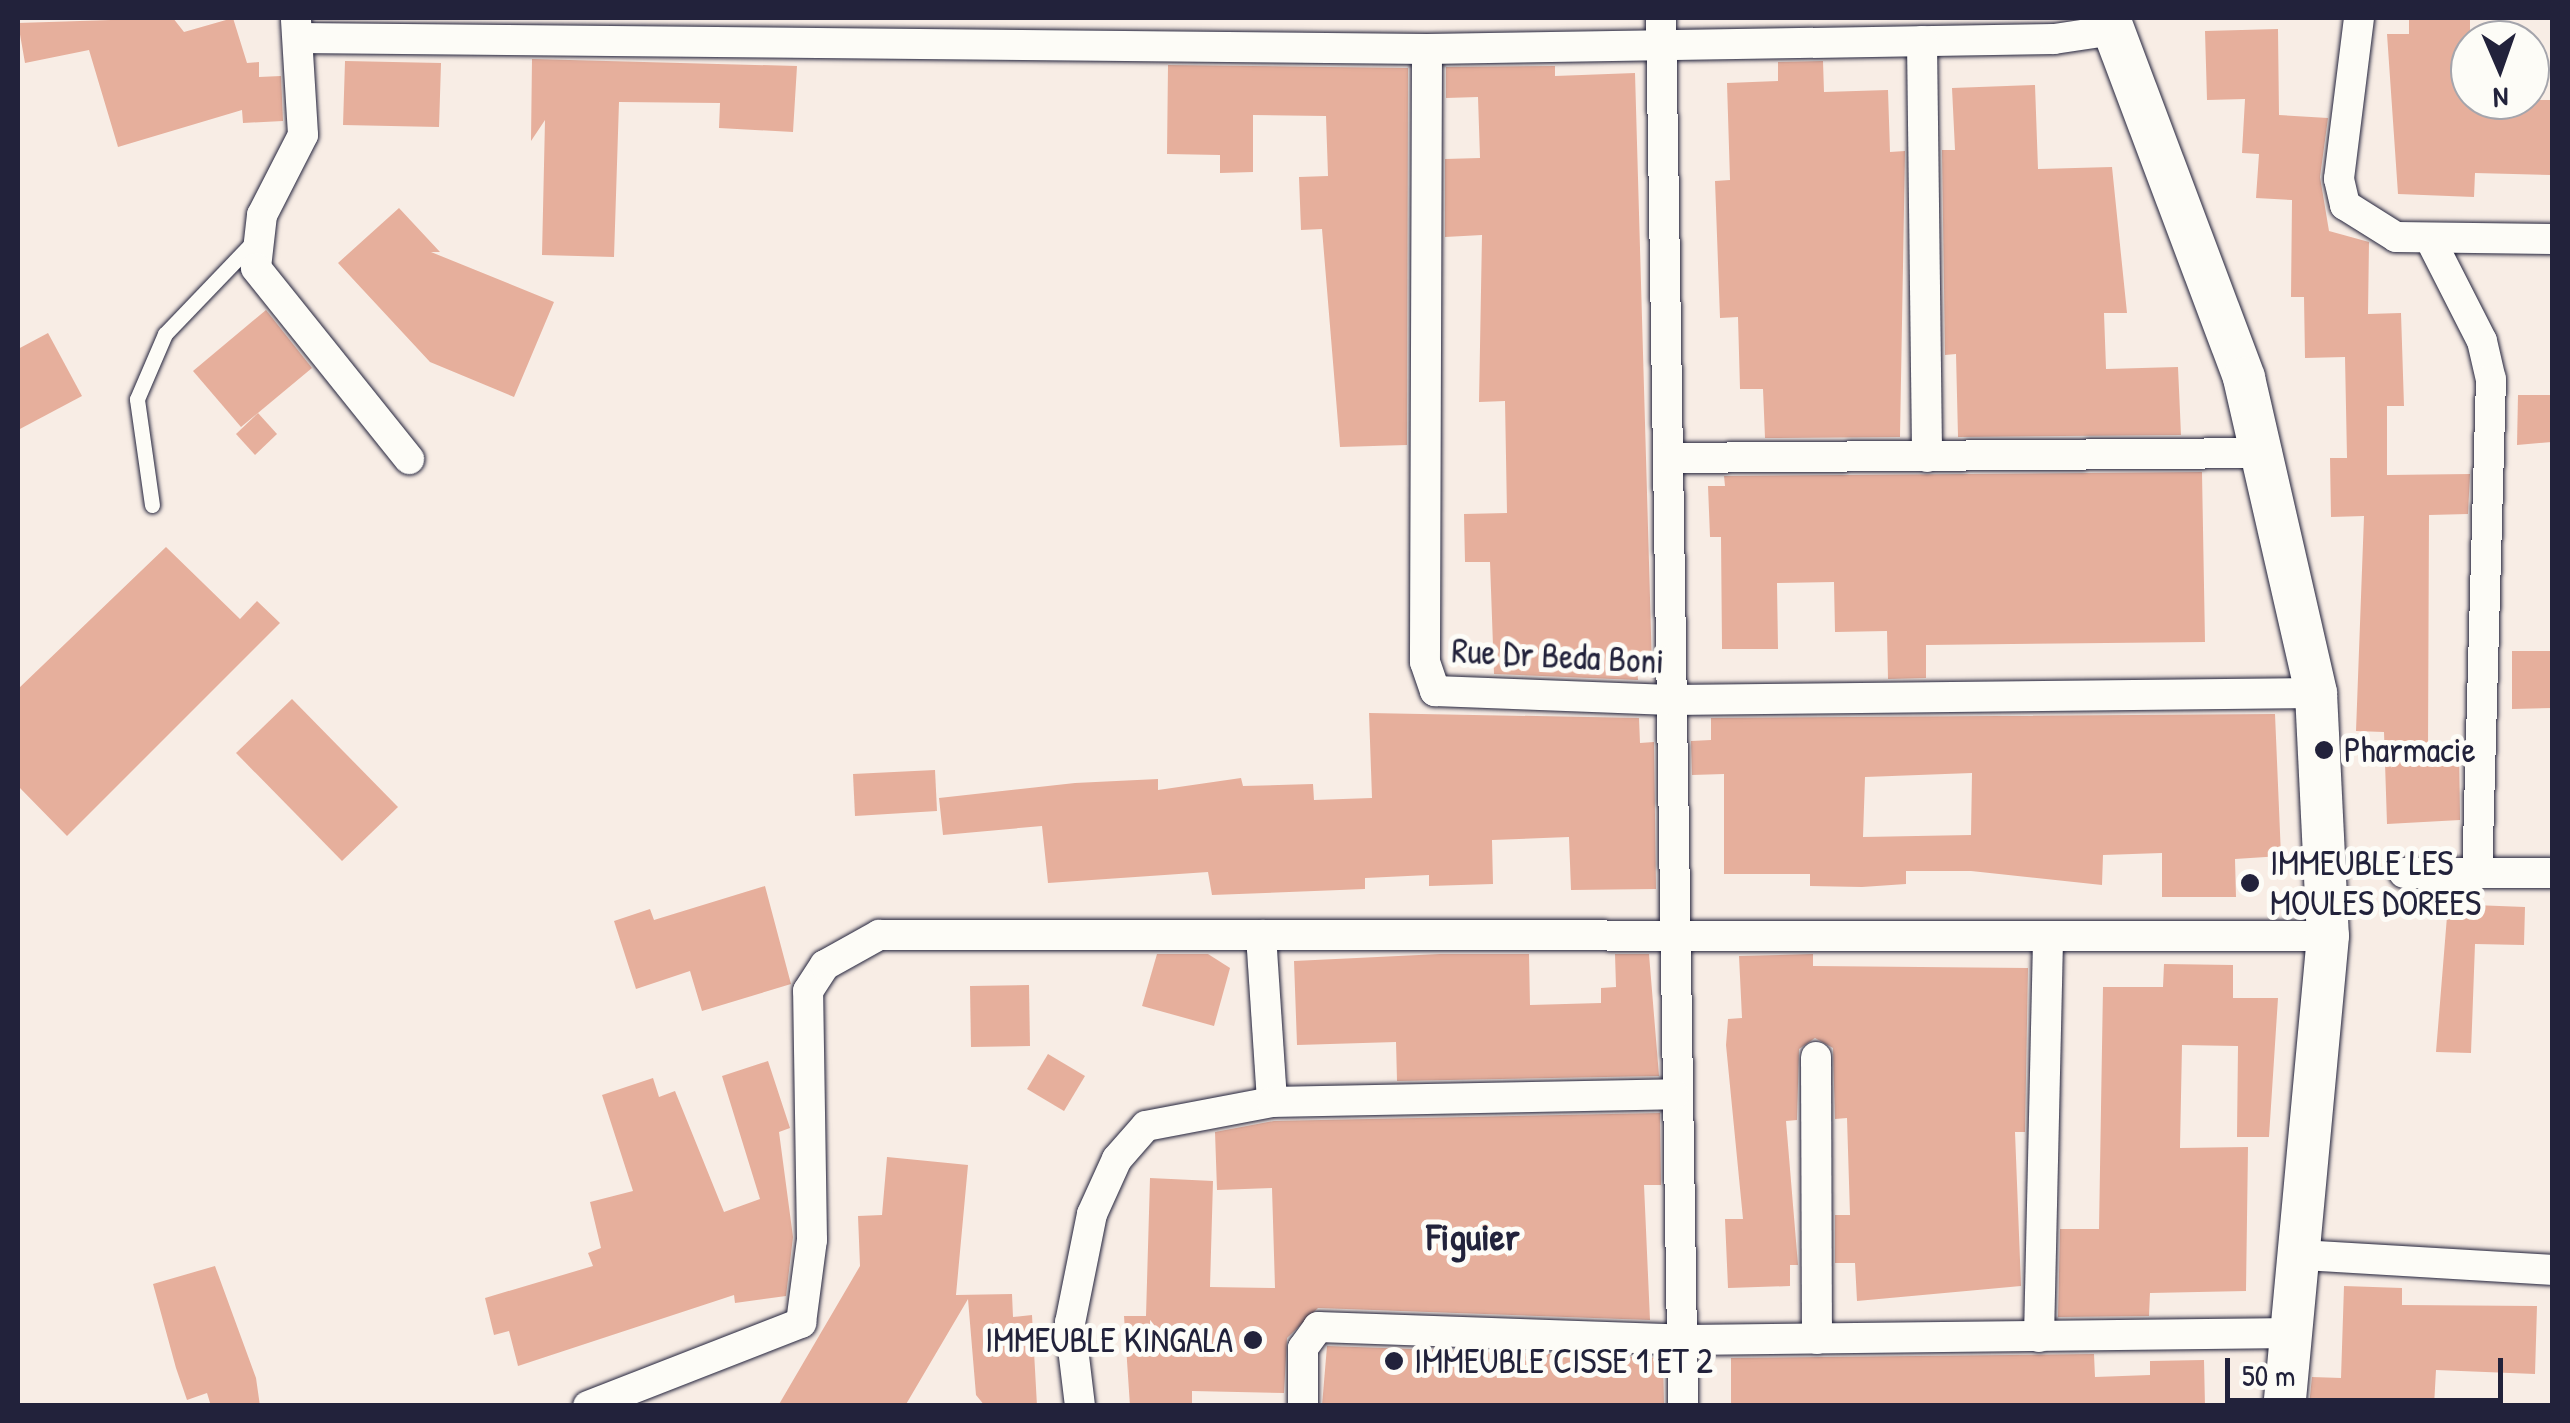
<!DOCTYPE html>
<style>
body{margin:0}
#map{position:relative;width:2570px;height:1423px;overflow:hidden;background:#f8ede5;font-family:"Patrick Hand",sans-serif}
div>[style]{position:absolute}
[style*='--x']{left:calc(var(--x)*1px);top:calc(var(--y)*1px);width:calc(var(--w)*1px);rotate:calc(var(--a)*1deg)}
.building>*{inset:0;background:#e6af9c}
.roads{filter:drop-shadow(0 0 2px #22223b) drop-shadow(0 0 2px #22223b)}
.lane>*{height:15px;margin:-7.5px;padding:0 7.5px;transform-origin:7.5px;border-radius:7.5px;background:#fdfcf7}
.street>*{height:30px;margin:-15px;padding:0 15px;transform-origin:15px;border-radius:15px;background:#fdfcf7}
.secondary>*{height:42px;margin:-21px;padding:0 21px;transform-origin:21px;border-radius:21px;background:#fdfcf7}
.dots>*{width:28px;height:28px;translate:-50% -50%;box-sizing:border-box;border:5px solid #fdfcf7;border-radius:50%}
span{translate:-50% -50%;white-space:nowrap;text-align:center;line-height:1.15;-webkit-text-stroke:10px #fdfcf7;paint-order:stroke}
.street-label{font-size:35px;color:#22223b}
.poi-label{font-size:35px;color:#22223b}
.left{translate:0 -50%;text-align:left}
.right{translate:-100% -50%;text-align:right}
.neighbourhood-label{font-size:38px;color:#22223b;font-weight:700}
.frame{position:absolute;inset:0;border:20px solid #22223b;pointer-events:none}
.north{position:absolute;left:2450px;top:20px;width:100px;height:100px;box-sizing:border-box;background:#fdfcf7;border:2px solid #a5a5ac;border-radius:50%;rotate:178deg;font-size:28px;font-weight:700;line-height:40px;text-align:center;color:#22223b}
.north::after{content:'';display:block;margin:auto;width:35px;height:45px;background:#22223b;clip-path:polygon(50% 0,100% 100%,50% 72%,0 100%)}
.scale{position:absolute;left:2225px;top:1358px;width:278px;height:45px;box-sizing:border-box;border:5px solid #22223b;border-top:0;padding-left:12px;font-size:30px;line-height:35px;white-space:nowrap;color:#22223b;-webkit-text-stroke:8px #fdfcf7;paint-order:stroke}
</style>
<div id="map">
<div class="building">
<div style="clip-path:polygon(173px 18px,184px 32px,233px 18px,247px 63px,259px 62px,259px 77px,281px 76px,283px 121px,243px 123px,242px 110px,118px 147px,89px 50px,25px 63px,18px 23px)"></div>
<div style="clip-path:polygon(2409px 18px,2470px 18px,2470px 100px,2552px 100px,2552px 175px,2475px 173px,2474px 197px,2398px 194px,2387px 34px,2409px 34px)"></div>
<div style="clip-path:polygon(2278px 29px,2279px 115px,2328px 118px,2320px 177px,2329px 231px,2369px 242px,2368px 314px,2401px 313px,2404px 406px,2387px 406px,2387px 475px,2470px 474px,2468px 514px,2429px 515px,2428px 749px,2459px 747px,2460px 820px,2387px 824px,2384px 732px,2356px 731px,2364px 516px,2331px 517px,2330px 458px,2347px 458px,2345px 357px,2305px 358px,2304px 297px,2291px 297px,2292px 200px,2256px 198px,2259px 154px,2242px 153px,2245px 99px,2207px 100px,2205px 31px)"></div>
<div style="clip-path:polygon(532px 59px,797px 66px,793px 132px,719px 128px,720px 103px,619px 102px,614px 257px,542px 255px,545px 120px,531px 141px)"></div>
<div style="clip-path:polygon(345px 61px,441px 63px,439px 127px,343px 125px)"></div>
<div style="clip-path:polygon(1823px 61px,1824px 92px,1888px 90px,1890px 152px,1905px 151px,1900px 437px,1765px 438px,1763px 389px,1740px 389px,1738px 317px,1720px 318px,1715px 181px,1730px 180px,1727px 83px,1778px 81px,1778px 62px)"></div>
<div style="clip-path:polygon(1168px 65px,1408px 68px,1407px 445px,1340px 447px,1322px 229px,1301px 230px,1299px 177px,1328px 176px,1326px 116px,1253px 115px,1253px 172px,1220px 173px,1220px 155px,1167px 154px)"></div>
<div style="clip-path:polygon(1555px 66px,1555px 76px,1635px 73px,1652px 668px,1637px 668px,1638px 680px,1494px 674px,1490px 562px,1465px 562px,1464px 514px,1507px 513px,1505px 401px,1479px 402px,1482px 235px,1445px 237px,1445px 159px,1480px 158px,1478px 97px,1446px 98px,1446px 67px)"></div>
<div style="clip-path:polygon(2035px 85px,2038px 169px,2112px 167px,2127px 313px,2104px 313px,2106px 369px,2178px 367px,2181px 435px,1958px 437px,1956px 354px,1945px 355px,1942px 150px,1955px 150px,1952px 88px)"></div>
<div style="clip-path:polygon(399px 208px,440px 252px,431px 252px,554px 302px,514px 397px,430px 362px,338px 263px)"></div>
<div style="clip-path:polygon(266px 310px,312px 368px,241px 427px,193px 371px)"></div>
<div style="clip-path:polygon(48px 333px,82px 396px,18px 430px,18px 349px)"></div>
<div style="clip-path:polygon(2518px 395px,2552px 395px,2552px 442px,2517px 445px)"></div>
<div style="clip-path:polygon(258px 413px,277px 434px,255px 455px,236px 434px)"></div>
<div style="clip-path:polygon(2202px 472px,2205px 642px,1926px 645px,1926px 678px,1888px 679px,1887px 631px,1835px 632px,1834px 582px,1777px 583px,1778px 649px,1722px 649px,1721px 537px,1710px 537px,1708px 486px,1725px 486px,1724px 476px)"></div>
<div style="clip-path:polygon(166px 547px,240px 619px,257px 601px,280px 623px,67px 836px,18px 786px,18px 689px)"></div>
<div style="clip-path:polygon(2512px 651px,2552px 651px,2552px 708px,2512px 709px)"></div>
<div style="clip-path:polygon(292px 699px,398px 807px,342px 861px,236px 753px)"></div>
<div style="clip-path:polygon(1369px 713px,1639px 718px,1640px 743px,1654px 742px,1656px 889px,1571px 890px,1569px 837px,1492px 840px,1493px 884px,1429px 886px,1429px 875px,1365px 878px,1365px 889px,1212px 895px,1208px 872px,1048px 883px,1042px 826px,943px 835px,939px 798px,1075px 783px,1158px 779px,1158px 790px,1241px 778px,1243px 786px,1313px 784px,1314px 800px,1372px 798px)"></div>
<div style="clip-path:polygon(evenodd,2275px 714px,2281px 856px,2235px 859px,2236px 897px,2162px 897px,2162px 853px,2103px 855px,2102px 885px,1971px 871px,1906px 871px,1906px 884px,1862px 887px,1810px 886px,1810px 874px,1724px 874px,1724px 774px,1692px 775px,1691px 741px,1711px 740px,1711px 718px,2275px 714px,1972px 773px,1971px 835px,1863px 837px,1865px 777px,1972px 773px)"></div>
<div style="clip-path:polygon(935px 770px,937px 811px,855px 816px,853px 774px)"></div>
<div style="clip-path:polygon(765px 886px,791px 984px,702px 1011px,690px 971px,636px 989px,614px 921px,650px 909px,654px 920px)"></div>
<div style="clip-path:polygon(2448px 904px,2525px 907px,2524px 945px,2475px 944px,2471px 1053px,2436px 1052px)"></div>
<div style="clip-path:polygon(1157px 954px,1208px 954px,1230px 968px,1214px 1026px,1142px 1006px)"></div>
<div style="clip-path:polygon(1440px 954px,1529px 954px,1530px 1005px,1601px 1003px,1601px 988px,1616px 987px,1615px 954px,1649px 954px,1659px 1076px,1397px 1081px,1396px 1042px,1297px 1045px,1294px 961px)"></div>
<div style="clip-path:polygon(1813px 954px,1813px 966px,2028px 968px,2025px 1132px,2015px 1132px,2021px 1286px,1857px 1301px,1855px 1263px,1835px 1263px,1835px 1215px,1850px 1215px,1847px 1118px,1835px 1119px,1833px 1048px,1815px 1038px,1799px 1049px,1797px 1120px,1786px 1121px,1798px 1265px,1790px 1265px,1790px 1286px,1728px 1288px,1725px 1219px,1743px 1219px,1726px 1045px,1728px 1019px,1742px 1018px,1739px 956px)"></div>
<div style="clip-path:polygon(2164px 964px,2233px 965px,2233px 998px,2278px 998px,2269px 1137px,2237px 1137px,2238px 1046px,2182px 1045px,2180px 1148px,2248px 1147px,2246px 1291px,2150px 1293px,2149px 1316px,2058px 1317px,2060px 1229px,2099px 1229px,2103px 987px,2163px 987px)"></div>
<div style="clip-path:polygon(1029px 985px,1030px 1046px,971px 1047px,970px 986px)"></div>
<div style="clip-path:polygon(1048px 1054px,1085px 1076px,1064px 1111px,1027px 1089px)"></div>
<div style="clip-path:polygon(768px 1061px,790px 1128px,779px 1132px,793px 1237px,786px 1296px,735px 1303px,734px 1295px,518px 1366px,509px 1331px,494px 1335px,485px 1298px,593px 1266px,588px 1253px,601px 1248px,590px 1202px,633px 1191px,602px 1095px,653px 1078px,659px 1097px,675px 1091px,724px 1212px,760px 1199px,722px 1076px)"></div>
<div style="clip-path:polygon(1660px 1113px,1661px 1185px,1644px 1185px,1650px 1320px,1318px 1308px,1287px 1338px,1284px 1393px,1192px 1391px,1192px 1406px,1130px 1406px,1124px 1316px,1146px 1316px,1150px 1178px,1213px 1181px,1210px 1287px,1275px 1288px,1272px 1188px,1217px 1190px,1215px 1132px,1274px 1121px)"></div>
<div style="clip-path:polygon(887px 1157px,968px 1165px,956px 1295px,1012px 1294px,1013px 1317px,1032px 1315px,1037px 1406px,985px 1406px,976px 1395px,968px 1299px,905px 1406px,778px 1406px,860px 1266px,858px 1216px,882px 1215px)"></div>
<div style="clip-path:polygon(215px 1266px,256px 1378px,260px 1406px,211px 1406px,207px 1393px,187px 1400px,176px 1368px,153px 1284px)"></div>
<div style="clip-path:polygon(2344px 1286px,2402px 1288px,2402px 1305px,2537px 1306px,2535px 1374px,2436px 1370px,2434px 1406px,2309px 1406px,2312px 1377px,2341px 1378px)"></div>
<div style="clip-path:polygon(1327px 1346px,1663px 1358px,1664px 1406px,1322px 1406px)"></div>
<div style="clip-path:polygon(2094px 1354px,2095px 1377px,2150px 1375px,2150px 1361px,2204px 1360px,2205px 1406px,1731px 1406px,1731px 1358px)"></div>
</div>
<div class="roads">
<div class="lane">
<div style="--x:152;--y:505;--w:107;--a:-98.1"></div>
<div style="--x:137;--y:399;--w:71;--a:-66.7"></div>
<div style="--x:165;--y:334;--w:130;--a:-46.2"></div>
</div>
<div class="street">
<div style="--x:1661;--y:18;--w:1388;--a:89.09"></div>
<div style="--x:2359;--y:18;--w:162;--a:97.1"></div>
<div style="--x:2339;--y:179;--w:27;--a:77"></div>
<div style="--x:2345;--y:205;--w:60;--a:32.1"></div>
<div style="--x:2396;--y:237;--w:156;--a:0.7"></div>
<div style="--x:296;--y:20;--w:115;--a:86.5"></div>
<div style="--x:303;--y:135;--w:90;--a:117.1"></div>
<div style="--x:262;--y:215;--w:53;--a:96.5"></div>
<div style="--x:256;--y:268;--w:245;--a:51.3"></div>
<div style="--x:298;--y:38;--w:1129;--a:0.56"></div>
<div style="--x:1427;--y:49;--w:627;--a:-0.91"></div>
<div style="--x:2054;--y:39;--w:61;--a:-8.5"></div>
<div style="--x:1922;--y:41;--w:416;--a:89.3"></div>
<div style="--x:1427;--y:49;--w:613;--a:90.19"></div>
<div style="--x:1425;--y:662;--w:31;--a:71"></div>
<div style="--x:1435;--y:691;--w:236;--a:2.2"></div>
<div style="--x:1671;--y:700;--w:645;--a:-0.62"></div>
<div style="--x:2430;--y:239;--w:114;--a:63"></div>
<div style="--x:2482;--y:341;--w:39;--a:77"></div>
<div style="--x:2491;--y:379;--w:494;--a:91.6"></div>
<div style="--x:1668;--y:458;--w:599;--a:-0.48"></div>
<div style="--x:2404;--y:873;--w:148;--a:0"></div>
<div style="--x:1261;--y:935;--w:167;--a:86.2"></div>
<div style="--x:1816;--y:1057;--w:282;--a:89.8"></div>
<div style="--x:2302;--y:1255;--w:250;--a:3.4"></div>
<div style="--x:2039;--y:1337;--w:401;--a:-88.7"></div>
<div style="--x:588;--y:1406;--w:229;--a:-21.3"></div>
<div style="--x:801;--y:1323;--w:84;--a:-82.5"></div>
<div style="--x:812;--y:1240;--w:249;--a:-90.9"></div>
<div style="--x:808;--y:991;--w:31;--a:-57"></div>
<div style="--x:825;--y:965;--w:62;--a:-29.1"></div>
<div style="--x:879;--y:935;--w:1449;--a:0.04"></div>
<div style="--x:1080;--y:1406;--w:84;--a:-96.9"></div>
<div style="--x:1070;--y:1323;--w:111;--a:-78.6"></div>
<div style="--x:1092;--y:1214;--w:60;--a:-65.6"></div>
<div style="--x:1117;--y:1159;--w:44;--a:-48.7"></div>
<div style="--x:1146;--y:1126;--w:128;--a:-10.8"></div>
<div style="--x:1272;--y:1102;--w:402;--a:-1.1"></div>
<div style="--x:1303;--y:1406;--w:58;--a:-90"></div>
<div style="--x:1303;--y:1348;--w:26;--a:-54"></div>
<div style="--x:1318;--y:1327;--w:368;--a:2"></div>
<div style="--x:1686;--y:1340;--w:608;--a:-0.66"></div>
</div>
<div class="secondary">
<div style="--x:2109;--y:18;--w:384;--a:69.4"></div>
<div style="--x:2244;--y:378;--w:323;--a:77.1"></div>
<div style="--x:2316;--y:693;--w:243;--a:87.2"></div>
<div style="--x:2328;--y:936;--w:472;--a:95.3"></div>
</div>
</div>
<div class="dots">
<div style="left:2324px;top:750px;background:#22223b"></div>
<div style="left:2250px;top:883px;background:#22223b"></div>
<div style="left:1253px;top:1340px;background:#22223b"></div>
<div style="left:1394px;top:1361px;background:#22223b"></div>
</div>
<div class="street-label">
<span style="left:1558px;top:656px;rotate:3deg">Rue Dr Beda Boni</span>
</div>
<div class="poi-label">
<span class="left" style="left:2344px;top:750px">Pharmacie</span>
<span class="left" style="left:2270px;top:883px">IMMEUBLE LES<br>MOULES DOREES</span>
<span class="right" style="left:1233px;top:1340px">IMMEUBLE KINGALA</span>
<span class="left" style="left:1414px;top:1361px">IMMEUBLE CISSE 1 ET 2</span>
</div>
<div class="neighbourhood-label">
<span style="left:1473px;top:1237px">Figuier</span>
</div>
<div class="frame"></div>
<div class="north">N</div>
<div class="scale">50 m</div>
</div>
